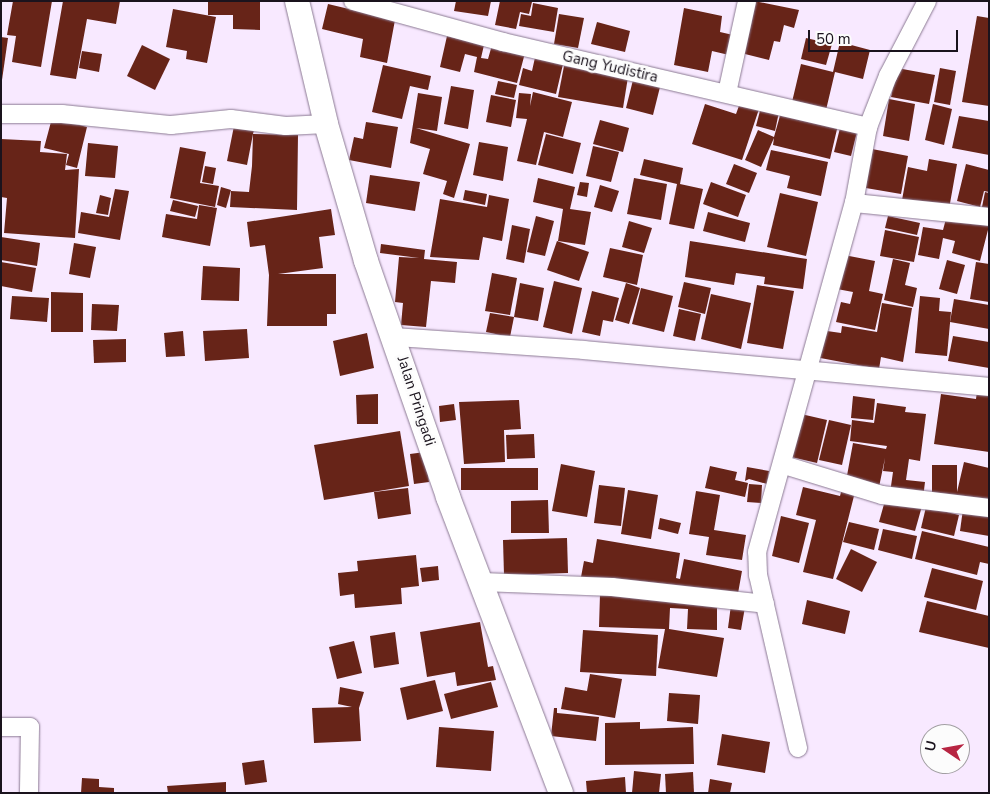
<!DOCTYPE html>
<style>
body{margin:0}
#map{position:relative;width:990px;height:794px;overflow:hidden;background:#f8e9ff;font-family:"Nunito Sans",sans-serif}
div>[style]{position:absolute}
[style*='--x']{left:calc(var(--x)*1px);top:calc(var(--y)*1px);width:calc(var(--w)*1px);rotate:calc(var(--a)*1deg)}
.building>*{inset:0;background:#672418}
.roads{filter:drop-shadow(0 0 1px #8b7a93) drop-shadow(0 0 1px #8b7a93)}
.street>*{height:18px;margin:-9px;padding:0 9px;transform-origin:9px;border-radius:9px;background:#fff}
.secondary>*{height:24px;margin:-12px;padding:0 12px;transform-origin:12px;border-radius:12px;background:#fff}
span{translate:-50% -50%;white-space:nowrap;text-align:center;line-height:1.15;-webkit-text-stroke:5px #fcfcfc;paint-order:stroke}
.street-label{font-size:15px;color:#1a131d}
.frame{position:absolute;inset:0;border:2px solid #1a131d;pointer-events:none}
.north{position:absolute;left:920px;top:724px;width:50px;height:50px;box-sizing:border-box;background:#fcfcfc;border:1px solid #a29fa3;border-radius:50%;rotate:282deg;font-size:14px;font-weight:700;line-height:20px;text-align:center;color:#1a131d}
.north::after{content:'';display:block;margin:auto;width:18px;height:22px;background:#b72542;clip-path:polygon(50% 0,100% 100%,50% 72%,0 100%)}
.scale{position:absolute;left:808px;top:30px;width:150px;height:22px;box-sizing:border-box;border:2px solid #1a131d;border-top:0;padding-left:6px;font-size:15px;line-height:18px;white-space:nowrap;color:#1a131d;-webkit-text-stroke:4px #fcfcfc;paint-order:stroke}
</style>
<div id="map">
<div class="building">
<div style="clip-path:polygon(13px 1px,52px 1px,41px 67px,12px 62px,16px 36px,7px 35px)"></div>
<div style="clip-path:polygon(63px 1px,120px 1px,116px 24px,87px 19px,76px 79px,50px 75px)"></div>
<div style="clip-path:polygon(208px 1px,260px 1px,260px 30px,233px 29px,233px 15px,208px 15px)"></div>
<div style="clip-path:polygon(456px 1px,491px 1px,488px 16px,454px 11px)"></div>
<div style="clip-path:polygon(500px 1px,532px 2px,529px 14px,520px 12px,516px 29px,495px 25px)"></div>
<div style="clip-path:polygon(754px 1px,799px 10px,794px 28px,784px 25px,780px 42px,774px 41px,769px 60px,741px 53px)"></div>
<div style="clip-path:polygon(533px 3px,558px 8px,554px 32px,519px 26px,521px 14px,531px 16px)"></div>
<div style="clip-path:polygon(328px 4px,395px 20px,387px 63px,360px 57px,363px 39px,322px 29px)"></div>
<div style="clip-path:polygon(684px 8px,722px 16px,720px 32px,733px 35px,729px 55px,712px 51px,708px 72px,674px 65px)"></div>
<div style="clip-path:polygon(173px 9px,216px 17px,207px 63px,186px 59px,187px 51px,166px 47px)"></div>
<div style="clip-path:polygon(559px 14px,584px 18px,578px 48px,554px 44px)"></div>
<div style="clip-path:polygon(977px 16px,989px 18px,989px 106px,962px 102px)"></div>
<div style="clip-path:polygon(597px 22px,630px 31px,625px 52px,591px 44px)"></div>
<div style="clip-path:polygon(447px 36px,484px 45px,481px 58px,488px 59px,492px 45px,525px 53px,517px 83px,474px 72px,477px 57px,465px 54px,460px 72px,440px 67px)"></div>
<div style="clip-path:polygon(1px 37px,8px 38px,2px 80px,1px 80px)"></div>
<div style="clip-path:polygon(806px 38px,832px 44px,826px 65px,801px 59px)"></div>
<div style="clip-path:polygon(840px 42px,870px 50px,863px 79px,835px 72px,826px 110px,792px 102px,801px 64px,833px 72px)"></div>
<div style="clip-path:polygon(142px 45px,170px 59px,155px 90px,127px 76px)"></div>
<div style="clip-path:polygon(82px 51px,102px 54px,99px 72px,79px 68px)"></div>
<div style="clip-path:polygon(536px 53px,564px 60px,556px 94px,519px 85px,523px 68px,532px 71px)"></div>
<div style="clip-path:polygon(383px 65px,431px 76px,428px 90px,410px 86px,402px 119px,372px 112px)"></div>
<div style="clip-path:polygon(564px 66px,628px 77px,623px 108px,558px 97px)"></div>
<div style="clip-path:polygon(897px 68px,935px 75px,929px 104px,891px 97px)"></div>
<div style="clip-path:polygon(940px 68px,956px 71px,950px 105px,934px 102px)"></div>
<div style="clip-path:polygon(633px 80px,660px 87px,653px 115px,626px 108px)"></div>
<div style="clip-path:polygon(498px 81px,517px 85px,514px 98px,495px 94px)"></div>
<div style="clip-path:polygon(451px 86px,474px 90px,468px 129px,444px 124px)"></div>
<div style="clip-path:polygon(533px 92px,572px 102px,563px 137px,544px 132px,536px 165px,517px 161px,527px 119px,516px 118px,519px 93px,531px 94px,530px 106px)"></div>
<div style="clip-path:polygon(418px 93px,442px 97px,437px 131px,416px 128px,470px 144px,454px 198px,443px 194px,447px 181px,423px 174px,430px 149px,410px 143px)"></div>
<div style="clip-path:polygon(491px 95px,516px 100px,511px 127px,486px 122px)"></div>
<div style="clip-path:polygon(889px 99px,915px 104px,909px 141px,883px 136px)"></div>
<div style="clip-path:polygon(740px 103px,759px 109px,742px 160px,692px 144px,705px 104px,736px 114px)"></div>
<div style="clip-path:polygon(933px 104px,952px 109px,944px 145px,925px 140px)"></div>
<div style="clip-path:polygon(761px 107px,779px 112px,775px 131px,756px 126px)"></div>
<div style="clip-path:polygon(781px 112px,838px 125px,830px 159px,773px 145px,774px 138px,761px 167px,745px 160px,758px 130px,774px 137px)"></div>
<div style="clip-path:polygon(959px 116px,989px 121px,989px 155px,952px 148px)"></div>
<div style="clip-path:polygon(52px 118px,87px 127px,77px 168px,66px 165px,69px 154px,44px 148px)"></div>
<div style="clip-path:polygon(600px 120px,629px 128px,623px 152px,593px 144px)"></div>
<div style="clip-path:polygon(366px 122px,398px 127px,391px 168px,349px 160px,354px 137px,363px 139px)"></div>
<div style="clip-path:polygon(234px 126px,254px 130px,253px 134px,298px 135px,297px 210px,230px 207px,231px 191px,249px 192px,252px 166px,253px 134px,247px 165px,227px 161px)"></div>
<div style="clip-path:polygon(840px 128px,857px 132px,851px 156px,834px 152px)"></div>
<div style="clip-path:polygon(546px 134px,581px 143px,573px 174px,538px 165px)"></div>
<div style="clip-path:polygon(1px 139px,41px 141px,40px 152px,67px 154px,65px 170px,79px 169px,75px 238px,4px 233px,7px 198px,1px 197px)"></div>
<div style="clip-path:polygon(479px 142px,508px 147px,503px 181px,473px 175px)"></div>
<div style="clip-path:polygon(88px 143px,118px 146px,115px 178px,85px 176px)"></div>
<div style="clip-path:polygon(593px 146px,619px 152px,611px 182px,586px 176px)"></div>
<div style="clip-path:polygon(180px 147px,206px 152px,200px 183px,219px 186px,215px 207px,170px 198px)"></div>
<div style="clip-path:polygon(867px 148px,908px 156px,901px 194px,860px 187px)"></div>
<div style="clip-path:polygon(771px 150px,828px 162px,821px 196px,787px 188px,790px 176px,766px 170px)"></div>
<div style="clip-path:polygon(644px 159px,683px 168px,680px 184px,703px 189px,694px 229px,669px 224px,677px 184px,640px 175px)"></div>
<div style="clip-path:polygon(929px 159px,957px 164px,949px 209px,902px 200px,908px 167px,927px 171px)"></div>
<div style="clip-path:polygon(734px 164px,757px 173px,749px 193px,726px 184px)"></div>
<div style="clip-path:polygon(966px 164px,989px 170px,989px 192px,984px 191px,980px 207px,957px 201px)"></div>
<div style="clip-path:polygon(205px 166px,216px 168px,213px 184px,202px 182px)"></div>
<div style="clip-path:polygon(370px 175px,420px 182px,415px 211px,366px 203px)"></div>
<div style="clip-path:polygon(538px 178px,575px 187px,570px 209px,591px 212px,585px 245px,558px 241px,563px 209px,533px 202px)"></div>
<div style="clip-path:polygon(634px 178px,667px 184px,661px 220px,627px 214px)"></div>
<div style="clip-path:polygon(580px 182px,589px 183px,587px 197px,577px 195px)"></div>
<div style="clip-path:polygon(711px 182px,746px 195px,738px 217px,703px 204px)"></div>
<div style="clip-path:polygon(600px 185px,619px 191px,612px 212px,594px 207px)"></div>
<div style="clip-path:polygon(221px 187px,231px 190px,226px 208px,217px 205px)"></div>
<div style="clip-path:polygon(115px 189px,129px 191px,120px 240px,78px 233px,81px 212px,109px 217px)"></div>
<div style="clip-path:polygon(465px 190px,487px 194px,485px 205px,463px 200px)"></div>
<div style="clip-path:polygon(985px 192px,989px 193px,989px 208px,982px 207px)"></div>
<div style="clip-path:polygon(780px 193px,818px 202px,806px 256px,767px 247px)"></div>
<div style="clip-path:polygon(100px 195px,111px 198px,108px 215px,96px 213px)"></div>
<div style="clip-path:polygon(489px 195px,509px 199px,502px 241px,483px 237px,479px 260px,430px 257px,440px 199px,487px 207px)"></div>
<div style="clip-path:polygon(173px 200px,198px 206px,195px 217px,170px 211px)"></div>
<div style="clip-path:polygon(199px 205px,217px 208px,210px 246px,162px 237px,166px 214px,197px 219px)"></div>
<div style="clip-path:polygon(331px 209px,335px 235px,319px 237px,323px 268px,278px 274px,336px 274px,336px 314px,327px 314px,327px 326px,267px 326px,269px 275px,265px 245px,250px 247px,247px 222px)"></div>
<div style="clip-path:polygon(708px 212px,750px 223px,745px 242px,703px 231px)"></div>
<div style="clip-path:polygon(947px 215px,989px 226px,980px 261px,952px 253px,955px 241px,943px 238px,939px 259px,918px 255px,923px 227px,943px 230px)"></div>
<div style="clip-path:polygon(536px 216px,554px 221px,545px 256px,527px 252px)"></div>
<div style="clip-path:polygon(888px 216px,920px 223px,917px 235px,885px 228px)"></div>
<div style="clip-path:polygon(629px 221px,652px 228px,644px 253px,622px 247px)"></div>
<div style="clip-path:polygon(512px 225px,530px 229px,524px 263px,506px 259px)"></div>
<div style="clip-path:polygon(885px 230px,919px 237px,914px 262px,880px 256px)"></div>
<div style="clip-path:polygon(1px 237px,40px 243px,37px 266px,1px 260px)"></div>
<div style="clip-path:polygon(557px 241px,589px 252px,579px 281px,547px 270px)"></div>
<div style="clip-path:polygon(690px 241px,807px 259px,803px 289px,764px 284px,765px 277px,736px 273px,734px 285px,685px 277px)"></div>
<div style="clip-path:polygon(74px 243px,96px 247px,90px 278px,69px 274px)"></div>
<div style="clip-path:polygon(381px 244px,425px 250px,424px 259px,457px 262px,455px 283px,431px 281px,426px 327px,401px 325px,403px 303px,395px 302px,399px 257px,419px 258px,380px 253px)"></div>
<div style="clip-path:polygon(610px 248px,643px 255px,637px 285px,603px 277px)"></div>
<div style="clip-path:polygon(844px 255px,875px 261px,869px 291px,883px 294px,875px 330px,836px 322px,841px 302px,850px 304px,853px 292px,837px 289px)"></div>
<div style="clip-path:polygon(893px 259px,910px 263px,905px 285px,917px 288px,913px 307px,884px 300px)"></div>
<div style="clip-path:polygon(947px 260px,965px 265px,957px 294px,939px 289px)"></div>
<div style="clip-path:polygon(1px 262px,36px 268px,32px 292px,1px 286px)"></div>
<div style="clip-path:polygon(976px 262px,989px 264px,989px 302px,970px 299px)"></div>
<div style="clip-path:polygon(203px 266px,240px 268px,239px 301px,201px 300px)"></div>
<div style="clip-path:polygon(492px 273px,517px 278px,510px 315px,485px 311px)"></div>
<div style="clip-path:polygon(554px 281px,582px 288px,572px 334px,543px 327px)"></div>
<div style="clip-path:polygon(684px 282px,711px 288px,705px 314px,678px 307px)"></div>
<div style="clip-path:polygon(520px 283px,544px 288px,538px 321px,514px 317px)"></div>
<div style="clip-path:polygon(626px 283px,640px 288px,629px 324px,615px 320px)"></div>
<div style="clip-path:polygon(757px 285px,794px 291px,783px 349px,747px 343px)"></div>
<div style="clip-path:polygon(641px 288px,673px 296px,664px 332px,632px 324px)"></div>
<div style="clip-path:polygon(592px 291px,619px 298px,613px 322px,603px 320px,600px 336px,582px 332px)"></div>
<div style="clip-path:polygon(51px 292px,83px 293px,83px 332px,51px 332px)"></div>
<div style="clip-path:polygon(711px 294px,751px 303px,741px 349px,701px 339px)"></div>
<div style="clip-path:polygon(12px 296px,49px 298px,47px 322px,10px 319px)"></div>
<div style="clip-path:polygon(920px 296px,940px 298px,939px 311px,951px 312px,947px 356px,915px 353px)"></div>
<div style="clip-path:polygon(954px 299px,989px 305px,989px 329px,950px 322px)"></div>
<div style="clip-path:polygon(882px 303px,912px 308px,903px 362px,881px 357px,879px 369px,815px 357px,820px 330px,841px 333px,842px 326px,877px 332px)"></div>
<div style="clip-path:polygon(92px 304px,119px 305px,117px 331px,91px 330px)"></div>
<div style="clip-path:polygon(679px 309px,701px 314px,695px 341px,673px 336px)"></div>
<div style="clip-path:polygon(490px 313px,514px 317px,510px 337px,486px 332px)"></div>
<div style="clip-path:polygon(247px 329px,249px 358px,205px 361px,203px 331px)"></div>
<div style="clip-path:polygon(183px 331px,185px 356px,166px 357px,164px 333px)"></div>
<div style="clip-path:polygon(367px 333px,374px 368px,340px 376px,333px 341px)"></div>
<div style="clip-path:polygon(953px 336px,989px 342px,989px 368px,948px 361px)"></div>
<div style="clip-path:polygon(126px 339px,126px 362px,94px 363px,93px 340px)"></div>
<div style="clip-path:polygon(977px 391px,989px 393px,989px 452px,934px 444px,941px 394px,976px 399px)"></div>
<div style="clip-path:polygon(378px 394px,378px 424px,357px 424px,356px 395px)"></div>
<div style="clip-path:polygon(853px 396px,875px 399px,873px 420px,851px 418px)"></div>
<div style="clip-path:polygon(519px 400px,521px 429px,504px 430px,505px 462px,464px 464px,459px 402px)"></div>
<div style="clip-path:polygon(877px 403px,906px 407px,905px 412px,926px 414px,920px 461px,909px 459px,906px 480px,925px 482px,923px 498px,890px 493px,893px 472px,883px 471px,885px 458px,879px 487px,846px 481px,853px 443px,886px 449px,887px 446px,850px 441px,852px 420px,874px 423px)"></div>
<div style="clip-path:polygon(454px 404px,456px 420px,440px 422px,439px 406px)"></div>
<div style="clip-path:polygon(801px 414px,827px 420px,817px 463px,791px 457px)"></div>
<div style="clip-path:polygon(829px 420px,851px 425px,842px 465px,819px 460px)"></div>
<div style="clip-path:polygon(400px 431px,409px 486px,324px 500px,314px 445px)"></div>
<div style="clip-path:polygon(534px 434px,535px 458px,507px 459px,506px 435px)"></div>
<div style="clip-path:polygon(425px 452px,429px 482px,414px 484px,410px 454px)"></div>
<div style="clip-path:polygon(964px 462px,989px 468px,989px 503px,957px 495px,957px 498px,932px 498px,932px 465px,957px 465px,957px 492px)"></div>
<div style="clip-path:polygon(561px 464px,595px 471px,587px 517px,552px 511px)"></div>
<div style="clip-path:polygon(710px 466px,737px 472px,735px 480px,748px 483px,745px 497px,705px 488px)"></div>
<div style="clip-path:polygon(747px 467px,769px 471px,767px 484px,749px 479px,745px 481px)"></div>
<div style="clip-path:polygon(461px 468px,538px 468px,538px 490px,461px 490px)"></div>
<div style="clip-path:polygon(749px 484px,762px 485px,761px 503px,747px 502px)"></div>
<div style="clip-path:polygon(599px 485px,625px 488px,621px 526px,594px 523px)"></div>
<div style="clip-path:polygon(843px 485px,856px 488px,833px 579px,803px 572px,816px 520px,796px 515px,803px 487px,840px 496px)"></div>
<div style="clip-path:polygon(408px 488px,411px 514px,378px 519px,374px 492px)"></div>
<div style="clip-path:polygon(628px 490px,658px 495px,651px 539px,621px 534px)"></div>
<div style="clip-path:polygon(696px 491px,720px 495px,714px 530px,746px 535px,742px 560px,706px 555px,709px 537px,689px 534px)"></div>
<div style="clip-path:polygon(886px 497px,922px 506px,915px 531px,879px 522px)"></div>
<div style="clip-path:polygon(548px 500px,549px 533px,511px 533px,511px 501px)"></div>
<div style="clip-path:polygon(926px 507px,959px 515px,954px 536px,921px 528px)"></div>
<div style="clip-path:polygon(963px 509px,989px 514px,989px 536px,960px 531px)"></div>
<div style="clip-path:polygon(781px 516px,809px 523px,799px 563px,772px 556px)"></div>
<div style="clip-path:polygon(660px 518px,681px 523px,678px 534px,658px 529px)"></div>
<div style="clip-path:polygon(849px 522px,879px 529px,874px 550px,843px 542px)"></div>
<div style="clip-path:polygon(883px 529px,917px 536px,912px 559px,878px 550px)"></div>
<div style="clip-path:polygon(922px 531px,989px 547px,989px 564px,980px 562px,977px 575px,915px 559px)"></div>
<div style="clip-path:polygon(567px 538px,568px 573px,504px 575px,503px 540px)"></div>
<div style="clip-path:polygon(597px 539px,680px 553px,676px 578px,680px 579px,684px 559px,742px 571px,737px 599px,677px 593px,581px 577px,584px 561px,593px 563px)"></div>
<div style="clip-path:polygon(851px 549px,877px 562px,862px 592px,836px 579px)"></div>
<div style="clip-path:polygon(416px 555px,419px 586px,401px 588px,402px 604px,355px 608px,354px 594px,340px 596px,338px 573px,358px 571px,357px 561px)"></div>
<div style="clip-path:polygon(438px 566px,439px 580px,422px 582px,420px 568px)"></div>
<div style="clip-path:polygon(932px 568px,983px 581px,976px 610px,924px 597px)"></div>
<div style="clip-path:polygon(600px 594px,717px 601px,717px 630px,687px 629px,688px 609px,670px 608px,669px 629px,724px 638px,717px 677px,658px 668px,665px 629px,599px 627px)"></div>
<div style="clip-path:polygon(807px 600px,850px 611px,845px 634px,802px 624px)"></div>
<div style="clip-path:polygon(927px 601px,989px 616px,989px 648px,919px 632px)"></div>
<div style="clip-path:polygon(731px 605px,745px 607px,741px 630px,728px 628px)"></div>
<div style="clip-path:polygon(480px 622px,488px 667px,493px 666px,496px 680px,457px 686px,455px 672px,427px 677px,420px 632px)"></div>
<div style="clip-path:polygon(583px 630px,658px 635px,656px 676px,580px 672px)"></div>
<div style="clip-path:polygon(395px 632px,399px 664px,374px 668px,370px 636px)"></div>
<div style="clip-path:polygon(354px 641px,362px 673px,337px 679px,329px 647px)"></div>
<div style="clip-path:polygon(590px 674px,622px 679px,615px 718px,561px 709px,565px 687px,587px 691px)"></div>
<div style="clip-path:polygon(435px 680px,443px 711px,407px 720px,400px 688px)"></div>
<div style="clip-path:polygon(491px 682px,498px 707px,451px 719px,444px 694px)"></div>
<div style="clip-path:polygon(340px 687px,364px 692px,359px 708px,361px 741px,314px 743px,312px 708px,352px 707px,338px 704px)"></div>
<div style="clip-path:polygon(669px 693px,700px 695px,698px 724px,667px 721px)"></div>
<div style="clip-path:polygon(554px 708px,557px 708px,557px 713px,599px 717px,596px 741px,551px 736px)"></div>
<div style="clip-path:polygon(640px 722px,640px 729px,693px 727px,694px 764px,605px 765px,605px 723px)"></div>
<div style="clip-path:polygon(439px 727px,494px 731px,491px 771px,436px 767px)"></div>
<div style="clip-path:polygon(722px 734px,770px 742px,765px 773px,717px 765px)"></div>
<div style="clip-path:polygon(264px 760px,267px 782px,245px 785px,242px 763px)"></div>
<div style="clip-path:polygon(634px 771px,661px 774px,659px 793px,632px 793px)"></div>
<div style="clip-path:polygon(693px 772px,694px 793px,666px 793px,665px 774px)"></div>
<div style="clip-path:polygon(625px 777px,626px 793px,587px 793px,586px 781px)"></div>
<div style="clip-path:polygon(82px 778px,99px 779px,99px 787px,114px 788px,114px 793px,81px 793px)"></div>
<div style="clip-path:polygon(710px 779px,732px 783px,730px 793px,708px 793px)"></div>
<div style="clip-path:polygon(226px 782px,226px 793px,168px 793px,167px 786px)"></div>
</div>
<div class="roads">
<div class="street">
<div style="--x:353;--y:1;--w:156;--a:15.3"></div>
<div style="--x:503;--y:42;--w:375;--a:13.1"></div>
<div style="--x:727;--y:93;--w:94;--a:-77.7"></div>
<div style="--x:1;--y:114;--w:61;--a:0"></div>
<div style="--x:62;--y:114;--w:110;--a:5.8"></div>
<div style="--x:171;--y:125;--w:60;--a:-5.7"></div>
<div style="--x:231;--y:119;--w:55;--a:7.3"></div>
<div style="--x:286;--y:126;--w:40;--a:-2.9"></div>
<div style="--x:854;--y:203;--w:136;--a:5.9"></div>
<div style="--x:395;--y:337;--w:189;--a:3.9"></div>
<div style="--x:584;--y:350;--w:407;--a:5.2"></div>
<div style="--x:784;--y:465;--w:102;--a:17"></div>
<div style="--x:882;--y:495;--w:108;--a:6.9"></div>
<div style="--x:482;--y:582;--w:130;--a:2.2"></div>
<div style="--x:612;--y:587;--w:154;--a:6.3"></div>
<div style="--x:1;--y:727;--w:29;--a:0"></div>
<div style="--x:30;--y:727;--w:66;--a:90.9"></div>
<div style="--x:798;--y:748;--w:178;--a:-103"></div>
<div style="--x:758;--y:575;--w:23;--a:-92"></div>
<div style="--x:757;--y:552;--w:362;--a:-74.5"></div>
<div style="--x:854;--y:203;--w:77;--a:-79.6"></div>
<div style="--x:868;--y:127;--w:55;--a:-68.6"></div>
<div style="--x:888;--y:76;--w:85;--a:-62.5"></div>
</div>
<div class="secondary">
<div style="--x:297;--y:1;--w:126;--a:76.7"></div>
<div style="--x:326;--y:124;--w:143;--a:73.7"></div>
<div style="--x:366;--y:261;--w:250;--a:70.8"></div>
<div style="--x:448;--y:497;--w:317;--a:69.1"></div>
</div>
</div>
<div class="street-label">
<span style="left:610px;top:67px;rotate:13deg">Gang Yudistira</span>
<span style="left:416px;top:401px;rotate:72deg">Jalan Pringadi</span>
</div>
<div class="frame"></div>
<div class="north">U</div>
<div class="scale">50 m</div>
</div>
